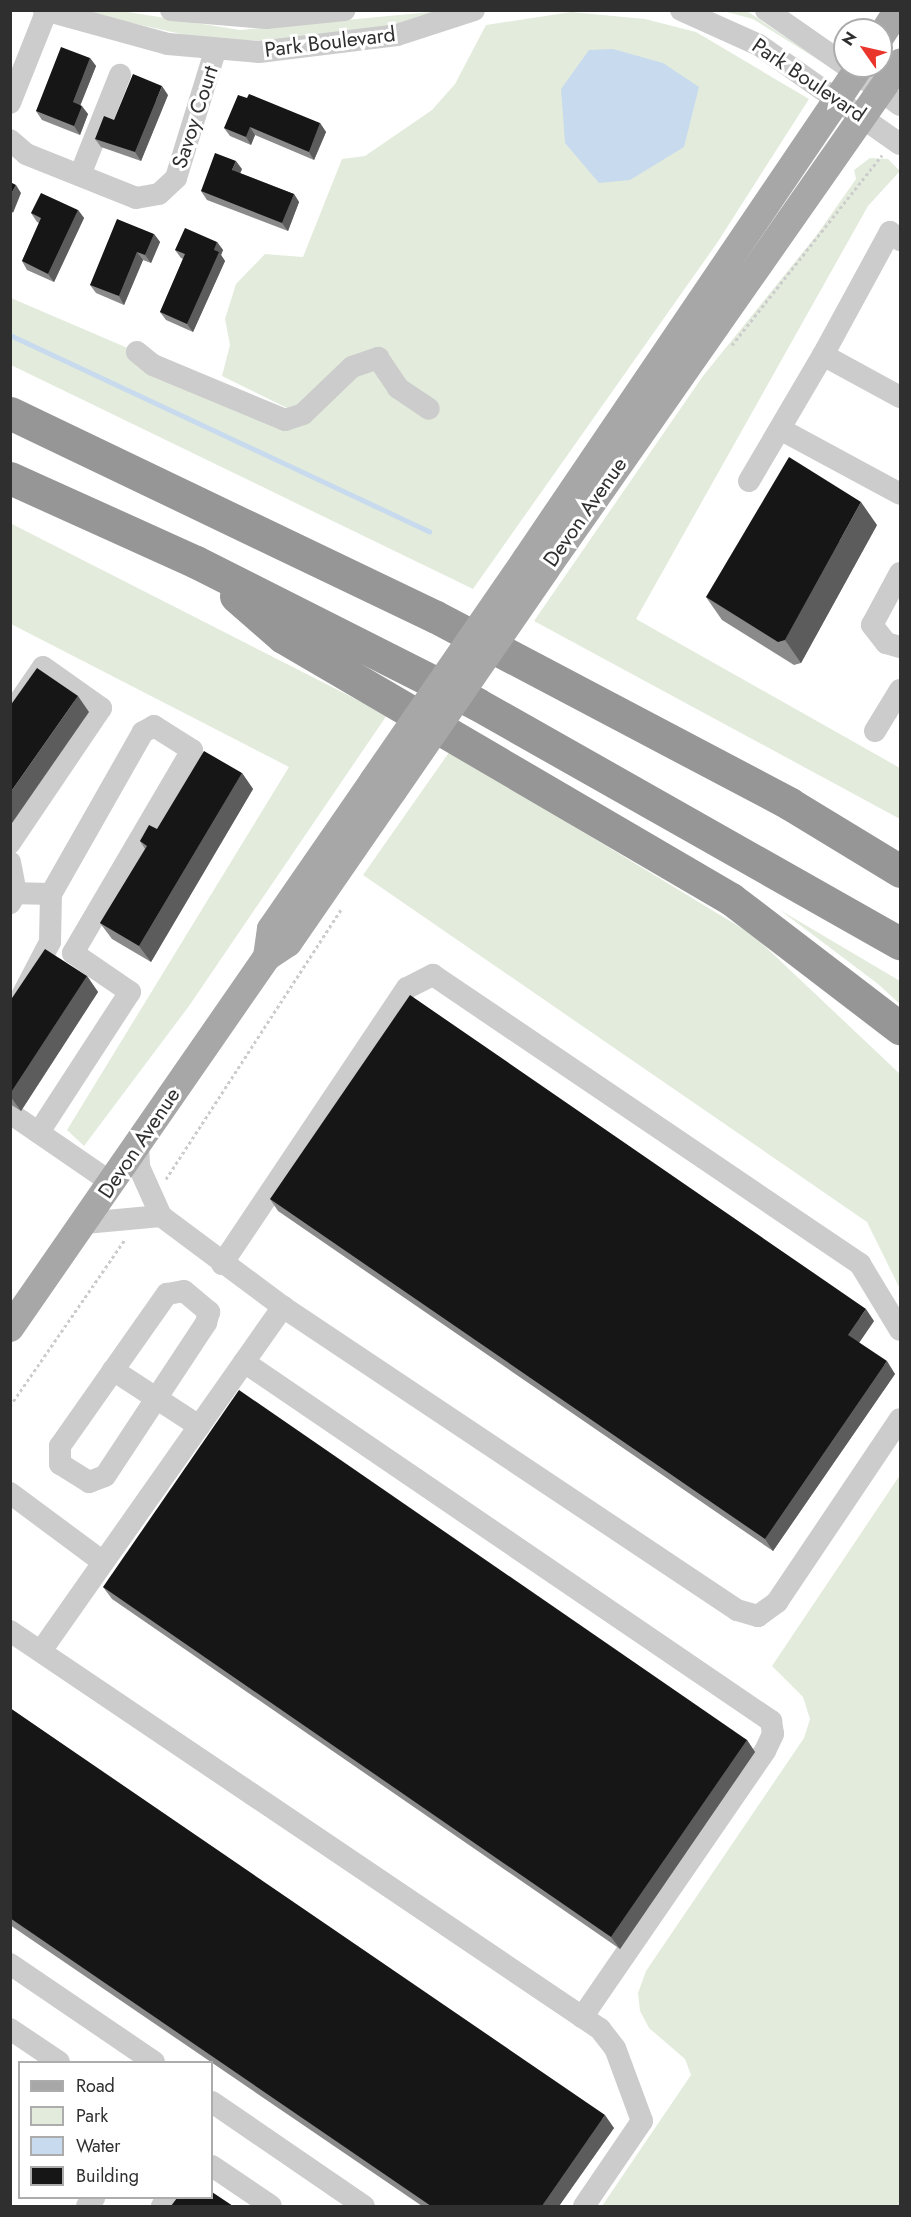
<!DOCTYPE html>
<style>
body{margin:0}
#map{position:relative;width:911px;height:2217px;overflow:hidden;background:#fff;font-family:Jost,sans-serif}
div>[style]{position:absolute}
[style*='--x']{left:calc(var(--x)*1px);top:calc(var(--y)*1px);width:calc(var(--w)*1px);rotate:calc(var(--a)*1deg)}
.green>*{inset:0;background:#e3ecdc}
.water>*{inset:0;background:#c8daed}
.stream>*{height:5px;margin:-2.5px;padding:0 2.5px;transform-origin:2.5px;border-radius:2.5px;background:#c8daed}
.path>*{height:3px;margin-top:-1.5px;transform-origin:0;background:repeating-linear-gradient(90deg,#ccc 0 3px,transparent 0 6px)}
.minor>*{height:22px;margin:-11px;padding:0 11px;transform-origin:11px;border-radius:11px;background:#ccc}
.major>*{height:28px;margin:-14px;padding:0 14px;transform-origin:14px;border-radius:14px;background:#a7a7a7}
.highway>*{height:33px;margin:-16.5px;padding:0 16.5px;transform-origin:16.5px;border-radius:16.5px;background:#969696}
.major-bridge>*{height:28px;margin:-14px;padding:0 14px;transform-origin:14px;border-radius:14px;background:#a7a7a7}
.wall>*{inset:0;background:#8a8a8a}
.shaded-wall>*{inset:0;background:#5c5c5c}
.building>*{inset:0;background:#161616}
span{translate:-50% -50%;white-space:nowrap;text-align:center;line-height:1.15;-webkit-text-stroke:6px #fff;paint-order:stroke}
.street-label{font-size:21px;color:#2f2f2f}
.frame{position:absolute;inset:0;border:12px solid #2f2f2f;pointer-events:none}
.legend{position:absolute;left:18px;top:2061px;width:195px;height:138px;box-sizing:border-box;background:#fff;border:2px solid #acacac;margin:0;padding:8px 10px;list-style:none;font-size:18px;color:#2f2f2f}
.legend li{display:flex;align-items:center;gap:12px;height:30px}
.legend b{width:30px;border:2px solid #acacac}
.north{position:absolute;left:833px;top:18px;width:60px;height:60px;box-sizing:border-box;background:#fff;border:2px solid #acacac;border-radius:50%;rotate:304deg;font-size:16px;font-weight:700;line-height:24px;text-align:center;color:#2f2f2f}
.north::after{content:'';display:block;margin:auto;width:21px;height:27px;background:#ea352c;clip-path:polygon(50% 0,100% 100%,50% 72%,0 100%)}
</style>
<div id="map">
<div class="green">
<div style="clip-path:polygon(79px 11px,122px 11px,240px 30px,441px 11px,384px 27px,273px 41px,203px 39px)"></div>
<div style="clip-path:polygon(723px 11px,747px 11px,825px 64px,753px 19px)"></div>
<div style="clip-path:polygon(571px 12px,645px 19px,696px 32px,809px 99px,717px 243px,473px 589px,11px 365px,11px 298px,137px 352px,277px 426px,287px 408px,222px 376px,230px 345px,225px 319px,236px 284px,265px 254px,303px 257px,342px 159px,365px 156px,432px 110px,455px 84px,486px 25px)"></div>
<div style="clip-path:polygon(870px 158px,888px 159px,900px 171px,868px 206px,636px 619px,900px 768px,900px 819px,534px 621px,703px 376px,816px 236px,856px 179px,854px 170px)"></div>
<div style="clip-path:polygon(10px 523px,387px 715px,189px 1006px,84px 1146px,67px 1130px,289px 767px,11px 624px)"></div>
<div style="clip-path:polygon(450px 751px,753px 935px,900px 1074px,900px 1289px,867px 1222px,363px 875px)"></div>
<div style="clip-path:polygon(780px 910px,900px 981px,900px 1004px,878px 984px)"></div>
<div style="clip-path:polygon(900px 1475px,900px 2206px,602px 2206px,691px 2075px,685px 2059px,649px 2028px,640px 2011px,638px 1993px,646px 1971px,804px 1738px,810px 1719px,803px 1697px,772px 1666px)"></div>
</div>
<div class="water">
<div style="clip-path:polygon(613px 49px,663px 63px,699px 87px,684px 147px,630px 180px,599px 183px,565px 143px,561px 89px,589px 50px)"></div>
</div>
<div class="stream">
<div style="--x:10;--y:335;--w:463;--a:25.1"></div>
</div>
<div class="path">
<div style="--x:732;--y:345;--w:242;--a:-51.7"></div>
<div style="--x:166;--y:1179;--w:323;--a:-57"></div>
<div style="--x:10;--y:1406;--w:203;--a:-55.4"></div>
</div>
<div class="minor">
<div style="--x:44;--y:10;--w:129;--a:15.3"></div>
<div style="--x:168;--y:44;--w:91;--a:5"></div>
<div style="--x:259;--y:52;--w:139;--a:-7"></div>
<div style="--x:397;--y:35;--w:81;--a:-18"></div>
<div style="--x:171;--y:10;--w:95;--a:4.8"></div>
<div style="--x:266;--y:18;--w:79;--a:-5.8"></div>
<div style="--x:681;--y:10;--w:85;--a:24.2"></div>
<div style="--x:759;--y:45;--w:172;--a:35.1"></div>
<div style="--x:766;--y:10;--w:96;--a:34.8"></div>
<div style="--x:847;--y:66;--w:66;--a:36.3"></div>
<div style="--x:10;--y:103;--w:100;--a:-68.3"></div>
<div style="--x:10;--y:140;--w:21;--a:41"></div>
<div style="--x:26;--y:154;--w:118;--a:21.8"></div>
<div style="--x:136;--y:198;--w:23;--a:-10"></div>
<div style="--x:159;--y:194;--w:23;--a:-43"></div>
<div style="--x:176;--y:178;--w:133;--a:-72.9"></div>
<div style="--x:80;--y:175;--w:108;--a:-68.2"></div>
<div style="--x:137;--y:352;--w:21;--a:39"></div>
<div style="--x:153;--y:365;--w:143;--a:22.6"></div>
<div style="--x:285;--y:420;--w:19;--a:-18"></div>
<div style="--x:303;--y:414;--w:68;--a:-43.8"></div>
<div style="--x:352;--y:367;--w:28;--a:-19"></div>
<div style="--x:378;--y:358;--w:36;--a:56"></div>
<div style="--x:398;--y:388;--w:37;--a:34"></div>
<div style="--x:823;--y:355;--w:140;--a:-61.4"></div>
<div style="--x:890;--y:232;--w:13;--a:39"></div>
<div style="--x:780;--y:429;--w:136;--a:28.4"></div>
<div style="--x:749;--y:481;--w:146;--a:-59.6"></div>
<div style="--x:823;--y:355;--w:88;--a:28.6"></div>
<div style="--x:900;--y:573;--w:59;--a:118.3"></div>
<div style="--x:872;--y:625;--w:23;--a:52"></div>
<div style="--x:886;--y:643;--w:15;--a:16"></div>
<div style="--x:10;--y:715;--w:58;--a:-55.5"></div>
<div style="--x:43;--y:667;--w:71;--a:35.3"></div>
<div style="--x:101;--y:708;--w:163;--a:124"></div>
<div style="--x:875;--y:731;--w:48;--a:-58.6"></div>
<div style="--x:10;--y:862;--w:32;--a:79"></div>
<div style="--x:16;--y:893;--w:12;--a:121"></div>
<div style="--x:10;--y:893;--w:41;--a:1.4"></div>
<div style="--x:51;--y:894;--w:48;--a:91.2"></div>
<div style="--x:50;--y:942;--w:87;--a:117.5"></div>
<div style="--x:10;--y:1113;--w:124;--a:34.5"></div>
<div style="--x:39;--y:1132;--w:167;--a:-57"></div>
<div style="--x:130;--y:992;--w:69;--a:-145.6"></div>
<div style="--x:73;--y:953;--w:235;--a:-59.6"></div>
<div style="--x:192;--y:750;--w:45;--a:-147.7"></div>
<div style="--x:154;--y:726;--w:13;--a:151"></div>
<div style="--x:143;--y:732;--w:186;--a:119.6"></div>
<div style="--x:138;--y:1145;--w:22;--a:87"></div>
<div style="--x:139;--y:1167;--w:54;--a:65.8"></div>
<div style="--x:161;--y:1216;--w:152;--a:36.7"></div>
<div style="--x:283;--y:1307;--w:546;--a:33.72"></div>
<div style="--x:737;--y:1610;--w:22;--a:16"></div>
<div style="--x:758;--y:1616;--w:24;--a:-36"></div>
<div style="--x:777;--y:1602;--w:220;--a:-56.1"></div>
<div style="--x:85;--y:1223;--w:76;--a:-5.3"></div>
<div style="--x:222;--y:1264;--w:332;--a:-56.2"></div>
<div style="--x:407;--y:988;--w:29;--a:-27"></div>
<div style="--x:433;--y:975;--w:516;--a:34.09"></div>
<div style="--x:860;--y:1264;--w:77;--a:58.8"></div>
<div style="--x:184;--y:1291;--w:33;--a:40"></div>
<div style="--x:209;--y:1312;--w:11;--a:105"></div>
<div style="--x:206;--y:1323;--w:183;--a:123.4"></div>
<div style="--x:105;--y:1476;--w:17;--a:159"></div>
<div style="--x:89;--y:1482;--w:34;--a:-148"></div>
<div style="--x:60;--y:1464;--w:18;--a:-90"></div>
<div style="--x:60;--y:1446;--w:186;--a:-54.9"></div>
<div style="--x:167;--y:1294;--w:17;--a:-10"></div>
<div style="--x:244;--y:1362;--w:638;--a:34.26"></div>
<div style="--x:771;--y:1721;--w:13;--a:81"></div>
<div style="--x:773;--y:1734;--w:19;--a:115"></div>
<div style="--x:765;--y:1751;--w:323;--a:124.5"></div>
<div style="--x:113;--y:1370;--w:103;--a:33.1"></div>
<div style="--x:10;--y:1493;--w:116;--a:36.6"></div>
<div style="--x:10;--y:1631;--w:712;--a:34"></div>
<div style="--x:600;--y:2029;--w:24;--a:52"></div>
<div style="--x:615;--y:2048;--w:78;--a:69.7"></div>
<div style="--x:642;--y:2121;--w:103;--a:124.3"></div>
<div style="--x:41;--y:1651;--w:421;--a:-54.9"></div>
<div style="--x:10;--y:1964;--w:174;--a:34.2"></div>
<div style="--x:10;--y:2029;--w:59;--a:34"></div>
<div style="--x:212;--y:2102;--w:184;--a:34.4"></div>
<div style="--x:212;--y:2166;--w:71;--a:34.1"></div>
<div style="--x:87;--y:2206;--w:11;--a:-49"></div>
<div style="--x:162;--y:2206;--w:10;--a:-53"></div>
</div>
<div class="major">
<div style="--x:881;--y:36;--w:31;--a:-57"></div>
<div style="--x:526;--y:559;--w:595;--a:-55.88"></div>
<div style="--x:546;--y:569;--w:618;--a:-55.02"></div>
<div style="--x:267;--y:957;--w:28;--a:-82"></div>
<div style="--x:271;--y:929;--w:180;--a:-55.4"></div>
<div style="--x:10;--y:1328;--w:451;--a:-55.3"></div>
<div style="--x:267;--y:957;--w:25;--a:-34"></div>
<div style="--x:288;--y:943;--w:185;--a:-55.4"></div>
</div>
<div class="highway">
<div style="--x:10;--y:413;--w:472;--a:25.6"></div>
<div style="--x:436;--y:617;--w:400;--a:27.8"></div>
<div style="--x:790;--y:804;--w:129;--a:31.3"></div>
<div style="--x:10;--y:478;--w:204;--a:24.3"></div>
<div style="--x:196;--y:562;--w:315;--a:26.8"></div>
<div style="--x:477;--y:704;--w:486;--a:29.5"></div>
<div style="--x:236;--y:596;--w:62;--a:41.1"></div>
<div style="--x:283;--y:637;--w:519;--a:30.32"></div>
<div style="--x:731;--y:899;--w:213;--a:37.4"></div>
</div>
<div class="major-bridge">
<div style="--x:373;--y:781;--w:270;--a:-55.4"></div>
<div style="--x:393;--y:791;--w:270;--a:-55.4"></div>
</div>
<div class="wall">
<div style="clip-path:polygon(90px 58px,96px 66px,80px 106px,88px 114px,80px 135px,42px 120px,36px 111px)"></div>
<div style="clip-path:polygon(168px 95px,141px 161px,101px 147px,95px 139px,114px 120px)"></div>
<div style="clip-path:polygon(320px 123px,326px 132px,314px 160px,255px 135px,251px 145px,230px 136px,224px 128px)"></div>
<div style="clip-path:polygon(242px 169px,240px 173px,294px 194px,299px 202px,288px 231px,207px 200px,201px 191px)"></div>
<div style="clip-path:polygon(78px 210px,84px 218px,54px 282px,27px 270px,22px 261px,39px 223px,37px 222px,31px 213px)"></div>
<div style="clip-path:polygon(154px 234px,160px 242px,151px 263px,143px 260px,124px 305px,96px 293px,90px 285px)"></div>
<div style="clip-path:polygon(217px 242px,223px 250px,221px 255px,225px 261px,193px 332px,166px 320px,160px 312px,183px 259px,181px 258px,175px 250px)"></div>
<div style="clip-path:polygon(877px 525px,801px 663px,794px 665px,722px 620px,706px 597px)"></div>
<div style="clip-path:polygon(242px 773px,253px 789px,151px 962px,112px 939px,100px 923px,145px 849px,140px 841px)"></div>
<div style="clip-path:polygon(87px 976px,98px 992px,21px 1111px,10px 1104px,10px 1001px)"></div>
<div style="clip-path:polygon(270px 1199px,874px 1321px,859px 1343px,895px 1374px,773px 1551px,278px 1211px)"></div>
<div style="clip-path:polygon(103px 1587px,747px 1740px,755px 1752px,620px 1949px,112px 1599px)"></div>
<div style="clip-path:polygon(10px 1708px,614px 2128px,559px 2206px,422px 2206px,10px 1925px)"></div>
</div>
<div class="shaded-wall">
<div style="clip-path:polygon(90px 58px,96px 66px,78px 111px,73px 102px)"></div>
<div style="clip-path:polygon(162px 86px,168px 95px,141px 161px,135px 152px)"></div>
<div style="clip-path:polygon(82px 106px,88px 114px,80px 135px,74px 126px)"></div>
<div style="clip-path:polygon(320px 123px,326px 132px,314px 160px,309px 152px)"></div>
<div style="clip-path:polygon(250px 127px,255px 135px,251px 145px,246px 137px)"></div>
<div style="clip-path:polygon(236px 161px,242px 169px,238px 178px,232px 170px)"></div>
<div style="clip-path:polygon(16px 185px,21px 193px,13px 213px,10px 209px,10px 196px)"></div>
<div style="clip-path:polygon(294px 194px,299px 202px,288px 231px,282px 223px)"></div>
<div style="clip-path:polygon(78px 210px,84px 218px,54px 282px,48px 274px)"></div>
<div style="clip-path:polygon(154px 234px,160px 242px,151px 263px,145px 255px)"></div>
<div style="clip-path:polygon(217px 242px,223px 250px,221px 255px,225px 261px,193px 332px,187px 324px,214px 250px)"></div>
<div style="clip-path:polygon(137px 252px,143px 260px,124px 305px,119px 296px)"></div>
<div style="clip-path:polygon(861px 502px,877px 525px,801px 663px,785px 640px)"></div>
<div style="clip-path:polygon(78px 696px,89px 712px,10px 826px,10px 793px)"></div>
<div style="clip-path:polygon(242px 773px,253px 789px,151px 962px,139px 946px)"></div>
<div style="clip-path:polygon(87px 976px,98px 992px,21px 1111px,10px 1096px,10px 1094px)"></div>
<div style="clip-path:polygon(866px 1309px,874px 1321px,856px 1347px,848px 1335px)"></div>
<div style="clip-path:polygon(887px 1361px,895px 1374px,773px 1551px,765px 1539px)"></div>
<div style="clip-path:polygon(747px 1740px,755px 1752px,620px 1949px,611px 1937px)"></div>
<div style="clip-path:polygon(605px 2115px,614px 2128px,559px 2206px,542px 2206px)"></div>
</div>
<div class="building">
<div style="clip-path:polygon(61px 47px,90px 58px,73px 102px,82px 106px,74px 126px,36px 111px)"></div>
<div style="clip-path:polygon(133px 74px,162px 86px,135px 152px,95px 139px,104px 116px,114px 120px)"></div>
<div style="clip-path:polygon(249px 94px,320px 123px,309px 152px,250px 127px,246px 137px,224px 128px,238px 95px,247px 98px)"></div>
<div style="clip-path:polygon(215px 153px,236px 161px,232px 170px,294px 194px,282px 223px,201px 191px)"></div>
<div style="clip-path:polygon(10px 182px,16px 185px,10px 196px)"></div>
<div style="clip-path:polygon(41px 193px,78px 210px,48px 274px,22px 261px,41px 218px,31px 213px)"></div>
<div style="clip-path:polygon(117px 219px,154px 234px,145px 255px,137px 252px,119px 296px,90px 285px)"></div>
<div style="clip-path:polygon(185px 228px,217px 242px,214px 250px,219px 252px,187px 324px,160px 312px,185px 254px,175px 250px)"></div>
<div style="clip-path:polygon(789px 457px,861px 502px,785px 640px,778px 642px,706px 597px)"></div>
<div style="clip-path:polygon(37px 668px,78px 696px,10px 793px,10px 706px)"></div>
<div style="clip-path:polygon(204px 751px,242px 773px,139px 946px,100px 923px,147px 846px,140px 841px,149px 825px,157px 829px)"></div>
<div style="clip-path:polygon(45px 949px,87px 976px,10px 1094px,10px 1001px)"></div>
<div style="clip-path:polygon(410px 995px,866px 1309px,848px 1335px,887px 1361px,765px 1539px,270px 1199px)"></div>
<div style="clip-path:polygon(239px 1390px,747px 1740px,611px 1937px,103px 1587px)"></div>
<div style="clip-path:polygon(10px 1708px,605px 2115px,542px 2206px,431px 2206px,10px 1918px)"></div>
<div style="clip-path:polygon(212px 2192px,233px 2206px,171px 2206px,177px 2198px,212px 2198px)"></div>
</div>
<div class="street-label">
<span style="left:330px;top:42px;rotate:-7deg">Park Boulevard</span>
<span style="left:809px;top:80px;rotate:34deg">Park Boulevard</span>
<span style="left:195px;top:117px;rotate:-72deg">Savoy Court</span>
<span style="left:585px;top:512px;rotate:-55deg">Devon Avenue</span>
<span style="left:139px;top:1143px;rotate:-56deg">Devon Avenue</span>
</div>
<div class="frame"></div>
<ul class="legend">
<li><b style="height:8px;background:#a7a7a7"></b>Road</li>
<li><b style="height:16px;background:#e3ecdc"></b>Park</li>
<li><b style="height:16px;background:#c8daed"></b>Water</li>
<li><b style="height:16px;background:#161616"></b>Building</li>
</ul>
<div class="north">N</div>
</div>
